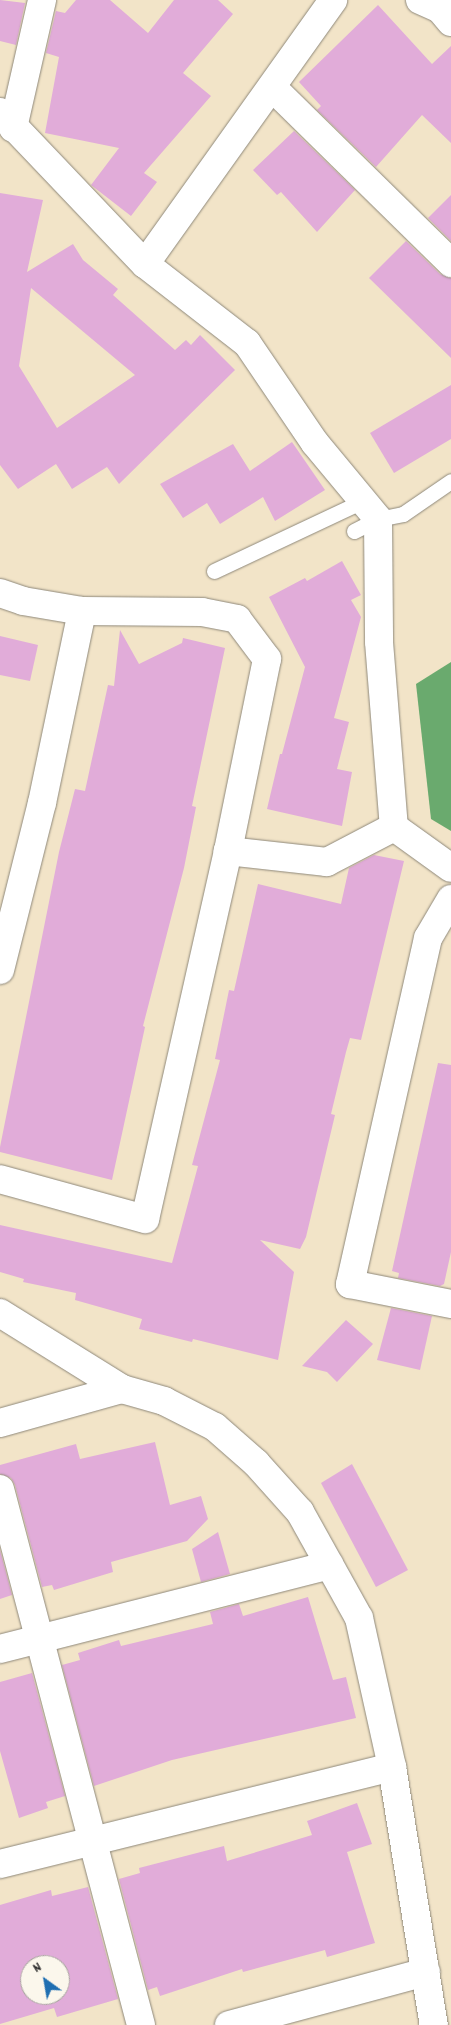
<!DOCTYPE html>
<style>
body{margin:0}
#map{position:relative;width:451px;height:2025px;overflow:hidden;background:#f2e4c8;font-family:Dekko,sans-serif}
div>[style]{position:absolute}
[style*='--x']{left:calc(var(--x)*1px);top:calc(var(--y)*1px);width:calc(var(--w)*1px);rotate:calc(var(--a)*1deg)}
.forest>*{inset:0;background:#6aaa6e}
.building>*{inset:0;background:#e1acd9}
.roads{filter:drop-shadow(0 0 1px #8e887a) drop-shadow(0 0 1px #8e887a)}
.service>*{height:15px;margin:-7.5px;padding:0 7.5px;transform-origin:7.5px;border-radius:7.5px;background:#fff}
.minor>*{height:28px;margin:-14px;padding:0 14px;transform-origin:14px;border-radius:14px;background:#fff}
.tertiary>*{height:28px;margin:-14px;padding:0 14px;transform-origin:14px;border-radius:14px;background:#fff}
span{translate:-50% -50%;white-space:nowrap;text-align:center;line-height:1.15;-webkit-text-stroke:4px #fbf7ec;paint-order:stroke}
.north{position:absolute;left:20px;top:1955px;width:50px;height:50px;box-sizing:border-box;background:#fbf7ec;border:1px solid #a8a59f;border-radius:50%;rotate:328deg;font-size:14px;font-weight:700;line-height:20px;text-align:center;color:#2b2b2b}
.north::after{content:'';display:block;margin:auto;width:18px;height:22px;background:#1f6fb2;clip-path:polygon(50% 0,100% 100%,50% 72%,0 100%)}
</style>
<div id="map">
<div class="forest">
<div style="clip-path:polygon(451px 662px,451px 831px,431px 819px,416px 684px)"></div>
</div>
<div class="building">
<div style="clip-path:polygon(0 0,25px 3px,16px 45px,0 41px)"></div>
<div style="clip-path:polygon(76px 0,110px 0,148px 33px,174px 0,218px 0,233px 14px,183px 73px,211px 96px,144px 173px,157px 182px,131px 216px,91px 185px,119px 148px,45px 133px,59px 57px,46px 53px,56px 11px,65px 13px)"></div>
<div style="clip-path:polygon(378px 5px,432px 64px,451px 46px,451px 143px,422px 115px,376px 167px,317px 110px,321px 106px,299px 82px)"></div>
<div style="clip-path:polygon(294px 131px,355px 190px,317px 232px,281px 192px,277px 195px,253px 170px)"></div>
<div style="clip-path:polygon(evenodd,0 193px,43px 200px,27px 272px,73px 244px,83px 260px,118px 289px,113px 295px,175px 350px,186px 340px,191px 345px,200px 335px,235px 370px,119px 484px,107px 467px,72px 489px,56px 464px,18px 489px,0 465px,0 193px,31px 288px,135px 375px,57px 428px,19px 366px,31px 288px)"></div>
<div style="clip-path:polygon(451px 195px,451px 241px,428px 218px)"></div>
<div style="clip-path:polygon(406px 241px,440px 274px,451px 278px,451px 358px,369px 278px)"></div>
<div style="clip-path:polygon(451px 385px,451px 439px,394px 473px,370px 433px)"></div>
<div style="clip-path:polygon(292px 442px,325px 490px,275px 521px,263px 497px,220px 524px,207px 503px,183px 518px,160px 484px,233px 444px,250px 471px)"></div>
<div style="clip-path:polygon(342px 561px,361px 595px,351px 600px,361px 617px,334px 718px,349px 722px,337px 769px,352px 772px,342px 826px,267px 809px,280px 754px,282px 754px,305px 667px,269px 597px,305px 578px,307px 581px)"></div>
<div style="clip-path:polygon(120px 630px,139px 664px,182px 643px,183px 638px,225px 648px,192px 806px,196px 807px,184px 868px,143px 1026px,145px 1027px,112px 1180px,0 1152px,0 1147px,59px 852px,75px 789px,85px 791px,108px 685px,114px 686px)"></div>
<div style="clip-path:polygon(0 636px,38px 645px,30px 681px,0 675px)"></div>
<div style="clip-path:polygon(374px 855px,404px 861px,361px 1040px,350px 1038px,346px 1052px,331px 1114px,335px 1115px,306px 1237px,300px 1249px,260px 1240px,294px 1272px,278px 1360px,193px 1339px,192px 1342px,139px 1329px,142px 1319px,75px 1300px,76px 1293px,23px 1282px,24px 1279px,0 1272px,0 1225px,172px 1263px,198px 1166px,192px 1165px,220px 1060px,215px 1059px,229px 990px,234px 991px,258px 884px,341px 904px,349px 868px)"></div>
<div style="clip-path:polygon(438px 1063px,451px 1065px,451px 1252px,444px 1284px,440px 1286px,398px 1278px,399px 1273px,392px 1271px)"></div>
<div style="clip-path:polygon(391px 1308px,432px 1316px,420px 1370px,377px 1360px)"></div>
<div style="clip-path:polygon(346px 1320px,373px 1344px,337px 1382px,327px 1372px,302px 1366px)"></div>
<div style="clip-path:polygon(155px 1442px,170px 1505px,201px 1496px,208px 1519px,187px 1541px,111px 1562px,113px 1572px,54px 1590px,52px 1585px,42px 1587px,15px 1485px,11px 1478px,0 1474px,0 1465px,76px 1444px,80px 1459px)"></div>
<div style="clip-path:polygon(352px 1464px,408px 1570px,376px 1587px,321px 1483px)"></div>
<div style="clip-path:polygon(218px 1532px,230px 1574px,201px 1582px,192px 1549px)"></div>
<div style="clip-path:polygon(0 1550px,12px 1595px,0 1599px)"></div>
<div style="clip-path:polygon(308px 1597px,333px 1680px,346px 1677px,356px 1718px,172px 1760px,94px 1786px,62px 1665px,80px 1660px,78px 1653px,119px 1640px,121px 1646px,213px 1624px,210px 1612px,239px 1604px,243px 1616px)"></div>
<div style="clip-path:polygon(32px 1673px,65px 1796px,46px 1802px,48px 1808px,19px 1818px,0 1751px,0 1682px)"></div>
<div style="clip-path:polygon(357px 1803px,372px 1844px,347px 1852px,375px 1943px,327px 1957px,325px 1950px,243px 1972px,242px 1969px,160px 1996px,157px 1987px,148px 1990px,119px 1879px,140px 1873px,139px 1868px,224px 1846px,227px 1861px,312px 1835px,307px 1821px)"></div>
<div style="clip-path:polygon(evenodd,88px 1887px,118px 1999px,57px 2017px,54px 2008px,0 2024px,0 1905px,51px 1890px,52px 1896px,88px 1887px,30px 1965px,60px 1965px,60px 1995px,30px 1995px,30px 1965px)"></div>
</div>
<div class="roads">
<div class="service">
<div style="--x:354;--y:531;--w:27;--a:-27"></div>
<div style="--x:378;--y:519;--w:25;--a:-11"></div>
<div style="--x:403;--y:514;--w:58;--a:-34.5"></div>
<div style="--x:214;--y:571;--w:165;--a:-25.2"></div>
</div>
<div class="minor">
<div style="--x:420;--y:0;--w:22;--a:24"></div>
<div style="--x:440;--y:9;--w:17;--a:50"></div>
<div style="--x:273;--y:88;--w:250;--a:44.5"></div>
<div style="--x:0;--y:112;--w:210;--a:46.4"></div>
<div style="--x:145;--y:264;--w:129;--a:37.8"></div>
<div style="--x:247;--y:343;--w:121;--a:55.8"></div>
<div style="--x:315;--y:443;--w:99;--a:50.3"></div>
<div style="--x:378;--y:519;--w:123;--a:89.5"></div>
<div style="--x:379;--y:642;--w:186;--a:85.4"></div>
<div style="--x:394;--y:827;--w:76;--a:152.4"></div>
<div style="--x:327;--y:862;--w:100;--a:-173.7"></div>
<div style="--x:13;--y:128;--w:131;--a:-77.2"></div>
<div style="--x:145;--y:264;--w:324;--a:-54.5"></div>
<div style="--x:0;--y:593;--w:24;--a:19"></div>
<div style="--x:23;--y:601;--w:60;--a:9.6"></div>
<div style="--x:82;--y:611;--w:120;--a:0.5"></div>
<div style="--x:202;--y:612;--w:36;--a:11"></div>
<div style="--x:237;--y:619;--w:50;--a:53.1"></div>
<div style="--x:267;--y:659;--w:196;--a:101.5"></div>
<div style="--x:228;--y:851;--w:377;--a:102.7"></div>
<div style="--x:145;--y:1219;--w:150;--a:-164.6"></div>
<div style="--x:394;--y:827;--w:70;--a:35.7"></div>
<div style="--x:451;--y:899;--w:45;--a:120.5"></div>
<div style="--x:428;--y:938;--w:355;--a:102.7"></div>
<div style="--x:350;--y:1284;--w:103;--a:11.2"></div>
<div style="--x:0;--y:970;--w:172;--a:-75.9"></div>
<div style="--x:42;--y:803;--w:196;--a:-78.2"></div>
<div style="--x:0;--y:1313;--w:144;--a:31.9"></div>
<div style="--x:0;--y:1489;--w:554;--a:75.26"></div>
<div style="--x:0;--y:1649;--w:340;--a:-14.3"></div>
<div style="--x:0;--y:1864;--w:404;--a:-13.9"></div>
<div style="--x:229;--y:2025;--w:204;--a:-15.1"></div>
</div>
<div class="tertiary">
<div style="--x:0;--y:1423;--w:127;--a:-15.6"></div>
<div style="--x:122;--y:1389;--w:44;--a:15.9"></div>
<div style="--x:164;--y:1401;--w:57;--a:27"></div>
<div style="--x:215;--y:1427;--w:55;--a:41.3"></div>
<div style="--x:256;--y:1463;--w:66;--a:48.1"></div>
<div style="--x:300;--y:1512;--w:121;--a:60.9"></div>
<div style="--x:359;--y:1618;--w:153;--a:77.5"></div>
<div style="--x:392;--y:1767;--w:261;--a:80.8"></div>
</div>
</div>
<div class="north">N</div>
</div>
